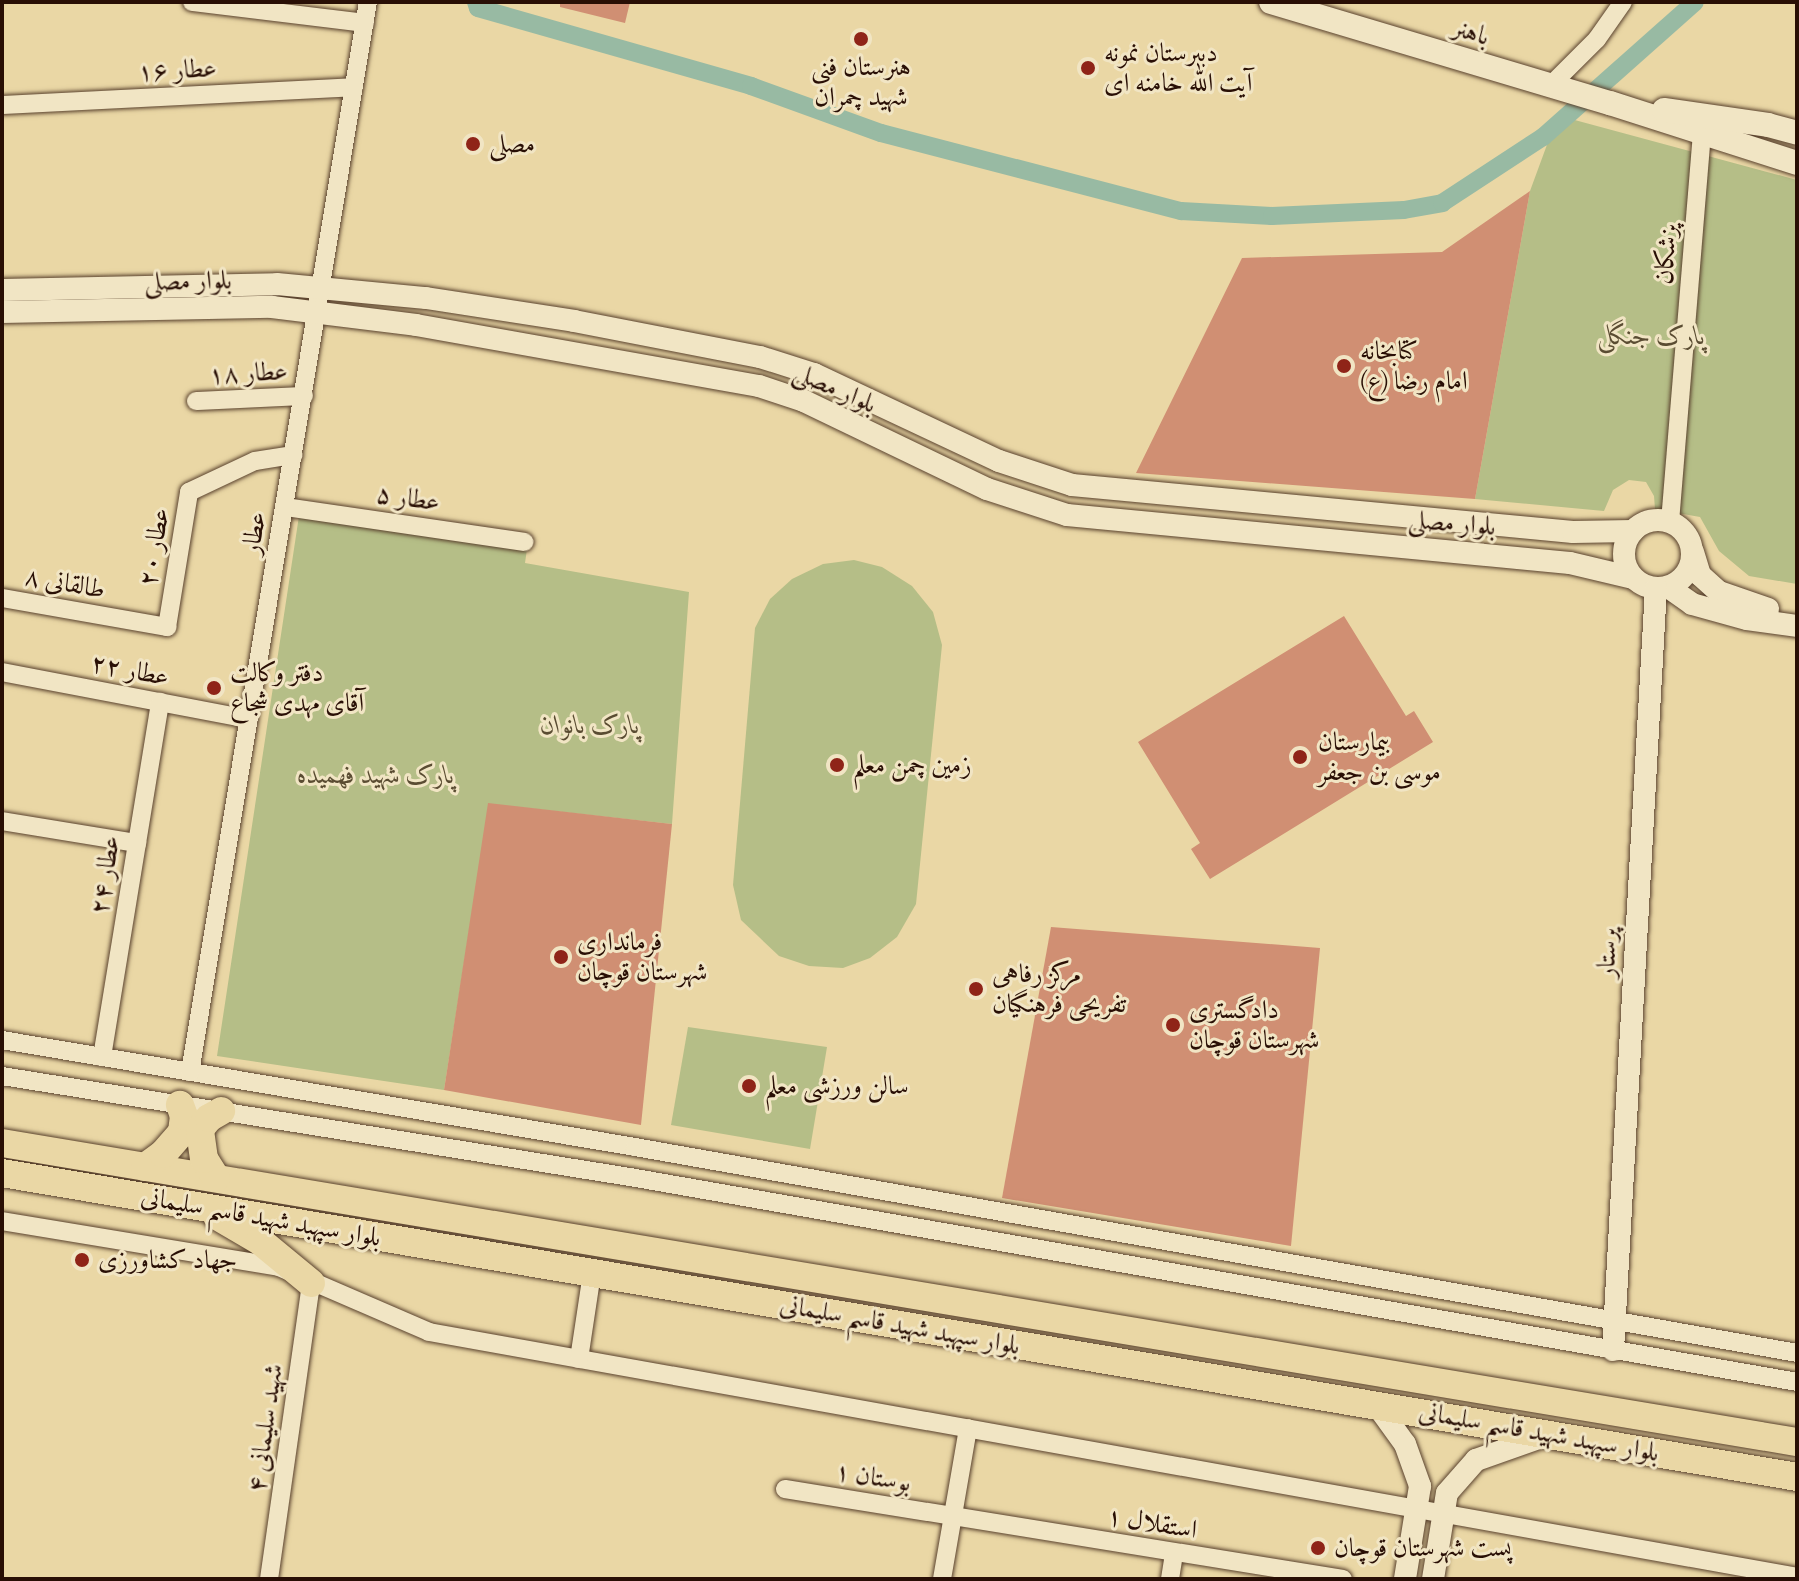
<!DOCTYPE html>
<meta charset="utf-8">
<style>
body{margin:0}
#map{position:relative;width:1799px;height:1581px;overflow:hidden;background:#ead7a5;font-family:"IM FELL French Canon",Amiri,serif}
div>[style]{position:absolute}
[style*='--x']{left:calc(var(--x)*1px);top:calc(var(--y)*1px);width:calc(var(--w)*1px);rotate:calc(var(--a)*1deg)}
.green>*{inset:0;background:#b5be87}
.canal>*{height:18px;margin:-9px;padding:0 9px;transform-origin:9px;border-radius:9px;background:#98baa3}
.building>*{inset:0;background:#d08f73}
.roads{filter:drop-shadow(0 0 2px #59412d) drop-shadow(0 0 2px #59412d)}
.minor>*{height:18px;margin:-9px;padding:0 9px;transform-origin:9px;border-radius:9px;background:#f1e5c4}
.tertiary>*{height:22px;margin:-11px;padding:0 11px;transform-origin:11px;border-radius:11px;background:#f1e5c4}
.tertiary>.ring{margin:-11px;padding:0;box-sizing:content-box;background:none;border:22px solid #f1e5c4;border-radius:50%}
.secondary>*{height:24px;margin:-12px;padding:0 12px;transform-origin:12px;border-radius:12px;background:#f1e5c4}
.trunk>*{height:28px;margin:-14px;padding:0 14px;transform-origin:14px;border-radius:14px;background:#ead7a5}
.dots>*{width:22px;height:22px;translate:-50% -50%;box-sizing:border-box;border:4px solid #f1e5c4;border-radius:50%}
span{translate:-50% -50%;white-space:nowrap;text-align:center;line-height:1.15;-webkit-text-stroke:6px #f1e5c4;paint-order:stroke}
.street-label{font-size:26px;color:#290f05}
.poi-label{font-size:26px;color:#290f05}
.left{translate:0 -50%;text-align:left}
.park-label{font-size:26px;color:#5a4c32;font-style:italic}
.frame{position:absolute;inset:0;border:4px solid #290f05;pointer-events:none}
</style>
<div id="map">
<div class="green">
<div style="clip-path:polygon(1571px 119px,1797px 180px,1797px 584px,1749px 576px,1719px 551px,1700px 517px,1655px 509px,1654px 496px,1646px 482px,1629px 480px,1613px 490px,1604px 511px,1475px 499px,1530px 191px,1548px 142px)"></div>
<div style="clip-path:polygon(299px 516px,527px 549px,525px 563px,689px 592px,672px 824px,489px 804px,444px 1090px,217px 1056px)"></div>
<div style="clip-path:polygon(854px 560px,882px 567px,912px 586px,933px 612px,942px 645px,916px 904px,897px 937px,870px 958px,843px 968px,809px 966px,779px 956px,741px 920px,733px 885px,755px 628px,770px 599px,792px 579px,823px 564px)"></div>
<div style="clip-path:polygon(688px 1027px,827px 1047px,810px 1149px,671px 1125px)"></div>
</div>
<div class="canal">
<div style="--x:476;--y:2;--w:6;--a:72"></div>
<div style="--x:478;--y:8;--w:284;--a:15.9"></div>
<div style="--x:751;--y:86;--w:138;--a:19.9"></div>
<div style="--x:881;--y:133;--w:310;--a:14.6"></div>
<div style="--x:1181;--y:211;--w:91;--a:3.1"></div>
<div style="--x:1272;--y:216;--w:132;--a:-2.6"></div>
<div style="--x:1404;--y:210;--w:39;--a:-10"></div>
<div style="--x:1442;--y:203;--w:121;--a:-33.2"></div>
<div style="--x:1543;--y:137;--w:203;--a:-41.6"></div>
</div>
<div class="building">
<div style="clip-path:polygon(560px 2px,630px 2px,625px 23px,560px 7px)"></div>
<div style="clip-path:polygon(1530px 191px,1475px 499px,1136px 473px,1242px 258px,1442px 252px)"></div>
<div style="clip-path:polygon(1344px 616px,1406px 716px,1414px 711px,1433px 742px,1210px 879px,1191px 849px,1200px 843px,1138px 742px)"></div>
<div style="clip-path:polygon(488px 803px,672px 824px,641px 1125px,444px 1090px)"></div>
<div style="clip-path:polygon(1051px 927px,1320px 948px,1291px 1246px,1002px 1198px)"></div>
</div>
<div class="roads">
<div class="minor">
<div style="--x:192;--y:2;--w:174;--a:6.9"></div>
<div style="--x:1551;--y:85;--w:65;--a:-45"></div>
<div style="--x:1597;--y:39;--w:45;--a:-54.9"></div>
<div style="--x:2;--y:105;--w:352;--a:-2.9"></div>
<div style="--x:196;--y:401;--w:108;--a:-2.7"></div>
<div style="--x:285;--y:507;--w:242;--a:8.3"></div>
<div style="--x:1670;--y:522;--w:388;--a:-85.3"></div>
<div style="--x:2;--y:598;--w:168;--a:10"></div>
<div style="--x:167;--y:627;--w:137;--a:-80.7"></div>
<div style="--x:189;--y:492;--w:73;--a:-25.2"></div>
<div style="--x:255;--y:461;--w:39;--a:-9"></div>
<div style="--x:2;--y:672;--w:251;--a:10.8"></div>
<div style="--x:2;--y:821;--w:137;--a:9.3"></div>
<div style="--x:2;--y:1040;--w:642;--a:9.59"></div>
<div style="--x:635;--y:1147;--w:1180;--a:10.05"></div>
<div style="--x:102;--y:1057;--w:360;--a:-80.7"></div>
<div style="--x:190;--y:1072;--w:1085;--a:-80.56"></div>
<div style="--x:2;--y:1076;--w:636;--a:9.14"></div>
<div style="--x:630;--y:1177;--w:1185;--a:9.96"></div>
<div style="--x:2;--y:1221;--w:281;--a:9.4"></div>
<div style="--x:279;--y:1267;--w:163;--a:23.4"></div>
<div style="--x:429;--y:1332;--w:1390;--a:10.15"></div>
<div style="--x:579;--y:1359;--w:87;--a:-81.4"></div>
<div style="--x:785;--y:1489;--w:565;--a:9.16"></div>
<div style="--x:269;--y:1579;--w:299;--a:-81.9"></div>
<div style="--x:942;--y:1579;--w:153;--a:-80.2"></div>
<div style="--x:1170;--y:1579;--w:26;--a:-81"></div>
</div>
<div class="tertiary">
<div style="--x:2;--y:290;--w:275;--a:-1.2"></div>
<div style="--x:277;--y:284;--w:150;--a:5.4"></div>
<div style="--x:426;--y:298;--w:150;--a:8.8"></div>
<div style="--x:574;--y:321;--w:189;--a:11"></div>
<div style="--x:760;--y:357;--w:57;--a:17.5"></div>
<div style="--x:814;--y:374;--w:204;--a:25.2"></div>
<div style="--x:999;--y:461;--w:77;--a:18.2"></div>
<div style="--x:1072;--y:485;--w:503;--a:5.36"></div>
<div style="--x:1573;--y:532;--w:60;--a:-1"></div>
<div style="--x:2;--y:312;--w:270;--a:-1.1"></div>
<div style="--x:272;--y:307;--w:145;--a:7.1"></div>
<div style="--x:416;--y:325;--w:348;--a:10.1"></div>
<div style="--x:759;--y:386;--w:47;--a:18.4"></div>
<div style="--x:804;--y:401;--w:203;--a:25.7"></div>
<div style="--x:987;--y:489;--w:84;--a:18"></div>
<div style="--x:1067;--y:515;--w:505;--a:5.45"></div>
<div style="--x:1570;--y:563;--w:65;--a:13.4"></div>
<div class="ring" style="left:1624px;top:520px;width:46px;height:46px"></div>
<div style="--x:1693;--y:552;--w:24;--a:73"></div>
<div style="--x:1700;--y:575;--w:25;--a:42"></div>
<div style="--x:1719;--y:592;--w:52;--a:19.1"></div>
<div style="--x:1668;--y:587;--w:29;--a:35"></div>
<div style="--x:1692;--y:604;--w:57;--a:15.3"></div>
<div style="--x:1747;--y:619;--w:50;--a:8"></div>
<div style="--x:1613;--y:1350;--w:763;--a:-86.77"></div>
<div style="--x:1376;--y:1404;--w:49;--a:54.1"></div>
<div style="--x:1405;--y:1444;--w:45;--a:70.3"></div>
<div style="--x:1420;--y:1486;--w:94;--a:99.2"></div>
<div style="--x:1433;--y:1579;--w:87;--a:-80.8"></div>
<div style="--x:1447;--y:1493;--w:44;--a:-48.7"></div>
<div style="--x:1476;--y:1460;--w:75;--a:-19.4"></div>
</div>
<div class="secondary">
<div style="--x:1271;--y:2;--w:354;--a:16.6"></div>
<div style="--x:1610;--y:103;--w:196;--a:17.8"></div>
<div style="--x:1664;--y:110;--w:105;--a:8.2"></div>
<div style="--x:1768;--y:125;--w:30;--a:15"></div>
</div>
<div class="trunk">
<div style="--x:2;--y:1143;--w:1820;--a:9.46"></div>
<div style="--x:145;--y:1167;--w:22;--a:-36"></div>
<div style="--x:163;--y:1154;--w:29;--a:-49"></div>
<div style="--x:182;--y:1132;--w:16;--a:-83"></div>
<div style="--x:184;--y:1116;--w:12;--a:-110"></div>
<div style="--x:2;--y:1173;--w:1821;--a:9.61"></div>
<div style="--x:216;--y:1178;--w:22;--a:-122"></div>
<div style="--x:204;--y:1159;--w:30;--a:-98"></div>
<div style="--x:200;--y:1129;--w:14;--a:-51"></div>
<div style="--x:209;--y:1118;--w:14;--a:-30"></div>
<div style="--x:217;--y:1216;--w:50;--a:30.2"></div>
<div style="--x:260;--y:1241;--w:66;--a:39.5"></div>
</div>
</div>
<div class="dots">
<div style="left:861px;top:39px;background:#8f2418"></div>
<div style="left:1088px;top:68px;background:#8f2418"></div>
<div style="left:473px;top:144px;background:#8f2418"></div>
<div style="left:1344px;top:366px;background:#8f2418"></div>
<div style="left:214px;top:688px;background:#8f2418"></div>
<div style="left:1300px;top:757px;background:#8f2418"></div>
<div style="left:837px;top:765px;background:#8f2418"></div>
<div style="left:561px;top:957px;background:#8f2418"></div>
<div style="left:976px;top:989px;background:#8f2418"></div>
<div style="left:1173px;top:1025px;background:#8f2418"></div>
<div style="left:749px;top:1086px;background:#8f2418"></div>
<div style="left:82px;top:1260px;background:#8f2418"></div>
<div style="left:1318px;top:1548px;background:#8f2418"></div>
</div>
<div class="street-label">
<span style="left:1471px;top:32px;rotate:17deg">باهنر</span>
<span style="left:177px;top:70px;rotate:-3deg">عطار ۱۶</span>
<span style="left:1666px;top:254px;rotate:-85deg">پزشکان</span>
<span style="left:188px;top:281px;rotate:-1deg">بلوار مصلی</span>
<span style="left:248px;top:373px;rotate:-3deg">عطار ۱۸</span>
<span style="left:835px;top:388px;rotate:24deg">بلوار مصلی</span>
<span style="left:408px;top:498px;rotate:8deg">عطار ۵</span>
<span style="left:1452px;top:523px;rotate:5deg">بلوار مصلی</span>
<span style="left:254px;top:533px;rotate:-80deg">عطار</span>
<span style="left:154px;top:547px;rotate:-80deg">عطار ۲۰</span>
<span style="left:65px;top:583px;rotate:10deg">طالقانی ۸</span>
<span style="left:130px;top:670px;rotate:11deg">عطار ۲۲</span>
<span style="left:105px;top:875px;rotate:-81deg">عطار ۲۴</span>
<span style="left:1607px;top:953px;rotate:-87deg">پرستار</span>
<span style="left:261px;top:1217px;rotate:10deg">بلوار سپهبد شهید قاسم سلیمانی</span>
<span style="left:900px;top:1325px;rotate:10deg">بلوار سپهبد شهید قاسم سلیمانی</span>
<span style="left:265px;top:1428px;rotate:-82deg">شهید سلیمانی ۴</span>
<span style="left:1539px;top:1432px;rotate:10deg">بلوار سپهبد شهید قاسم سلیمانی</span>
<span style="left:873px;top:1477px;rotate:9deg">بوستان ۱</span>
<span style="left:1152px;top:1523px;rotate:9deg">استقلال ۱</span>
</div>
<div class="poi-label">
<span class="left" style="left:1104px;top:68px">دبیرستان نمونه<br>آیت الله خامنه ای</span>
<span style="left:861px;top:82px">هنرستان فنی<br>شهید چمران</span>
<span class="left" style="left:489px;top:144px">مصلی</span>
<span class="left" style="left:1360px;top:366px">کتابخانه<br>امام رضا (ع)</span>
<span class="left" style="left:230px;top:688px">دفتر وکالت<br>آقای مهدی شجاع</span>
<span class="left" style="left:1318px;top:757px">بیمارستان<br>موسی بن جعفر</span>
<span class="left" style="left:853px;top:765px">زمین چمن معلم</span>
<span class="left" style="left:577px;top:957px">فرمانداری<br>شهرستان قوچان</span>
<span class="left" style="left:992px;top:989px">مرکز رفاهی<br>تفریحی فرهنگیان</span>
<span class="left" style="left:1189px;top:1025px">دادگستری<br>شهرستان قوچان</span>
<span class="left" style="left:765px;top:1086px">سالن ورزشی معلم</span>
<span class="left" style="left:98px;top:1260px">جهاد کشاورزی</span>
<span class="left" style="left:1334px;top:1548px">پست شهرستان قوچان</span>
</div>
<div class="park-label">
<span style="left:1651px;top:336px">پارک جنگلی</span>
<span style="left:590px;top:725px">پارک بانوان</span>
<span style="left:376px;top:775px">پارک شهید فهمیده</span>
</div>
<div class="frame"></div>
</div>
